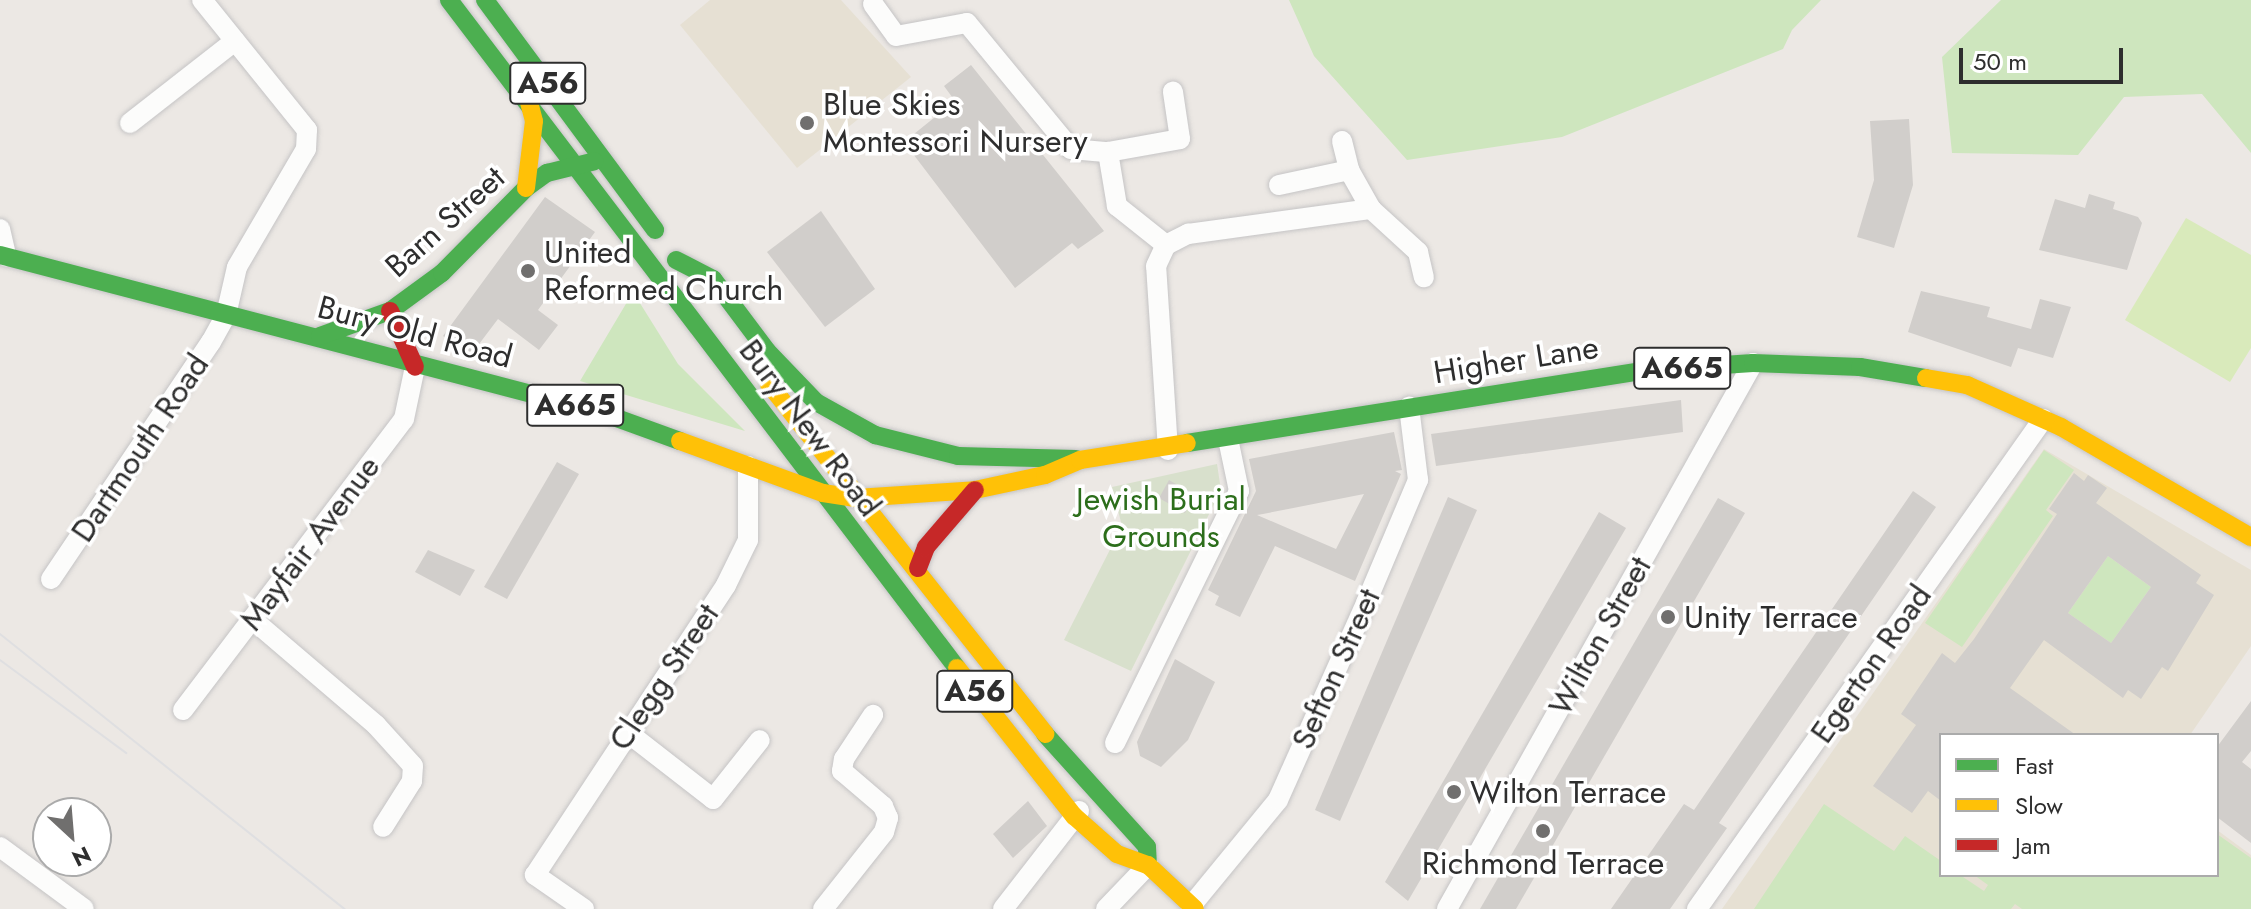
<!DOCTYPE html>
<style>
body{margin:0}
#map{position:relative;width:2251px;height:909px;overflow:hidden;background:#ece8e4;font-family:Jost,sans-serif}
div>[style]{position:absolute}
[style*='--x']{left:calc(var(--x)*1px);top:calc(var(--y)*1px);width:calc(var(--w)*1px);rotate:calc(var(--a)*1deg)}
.education>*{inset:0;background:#e6e0d3}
.green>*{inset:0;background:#cee6be}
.cemetery>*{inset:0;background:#d8e0cc}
.pitch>*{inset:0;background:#d9eabb}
.building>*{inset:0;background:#d1cecb}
.roads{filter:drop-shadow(0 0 2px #c5c4c5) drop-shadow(0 0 2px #c5c4c5)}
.street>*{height:20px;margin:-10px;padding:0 10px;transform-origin:10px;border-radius:10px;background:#fcfcfb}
.fast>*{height:18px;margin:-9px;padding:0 9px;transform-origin:9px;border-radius:9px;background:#4caf50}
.slow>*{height:18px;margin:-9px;padding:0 9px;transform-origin:9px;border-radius:9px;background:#ffc107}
.jam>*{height:18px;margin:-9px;padding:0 9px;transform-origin:9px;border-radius:9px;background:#c62828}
.tram>*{height:2px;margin:-1px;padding:0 1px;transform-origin:1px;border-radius:1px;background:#dfdfe1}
.dots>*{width:22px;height:22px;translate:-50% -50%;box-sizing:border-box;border:4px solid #fff;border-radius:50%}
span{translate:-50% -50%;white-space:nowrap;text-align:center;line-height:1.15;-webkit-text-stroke:7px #fff;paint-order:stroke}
.shield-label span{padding:2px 6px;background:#fff;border:2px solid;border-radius:6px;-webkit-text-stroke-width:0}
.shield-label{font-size:30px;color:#2e2e2e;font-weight:700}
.poi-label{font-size:32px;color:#2e2e2e}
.left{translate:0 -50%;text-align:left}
.street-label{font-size:32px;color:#2e2e2e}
.park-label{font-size:32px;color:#2c6e1b}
.legend{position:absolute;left:1939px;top:733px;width:280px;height:144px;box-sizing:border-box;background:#fff;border:2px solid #ababab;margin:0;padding:10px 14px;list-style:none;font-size:24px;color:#2e2e2e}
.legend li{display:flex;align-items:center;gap:16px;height:40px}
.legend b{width:40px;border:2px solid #ababab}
.north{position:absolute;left:32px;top:797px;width:80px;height:80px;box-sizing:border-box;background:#fff;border:2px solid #ababab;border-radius:50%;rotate:154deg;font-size:22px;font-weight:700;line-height:32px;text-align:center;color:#2e2e2e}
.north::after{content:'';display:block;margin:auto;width:28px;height:36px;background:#706f6e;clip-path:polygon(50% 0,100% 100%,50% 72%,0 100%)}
.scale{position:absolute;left:1959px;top:48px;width:164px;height:36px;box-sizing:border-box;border:4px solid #2e2e2e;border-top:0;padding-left:10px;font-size:24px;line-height:28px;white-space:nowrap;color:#2e2e2e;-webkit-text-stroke:6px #fff;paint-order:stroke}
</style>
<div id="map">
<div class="education">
<div style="clip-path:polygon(710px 0,841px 0,911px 77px,797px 168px,680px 25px)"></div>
<div style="clip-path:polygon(2044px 449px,2251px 570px,2251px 646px,2190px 735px,1941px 735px,1941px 875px,2217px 875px,2217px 830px,2251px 855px,2251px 909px,1722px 909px)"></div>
</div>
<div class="green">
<div style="clip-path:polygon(1289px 0,1821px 0,1792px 30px,1783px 49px,1562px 137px,1407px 160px,1314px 56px)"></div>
<div style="clip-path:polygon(2001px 0,2251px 0,2251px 153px,2202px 94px,2124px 97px,2078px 155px,1952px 153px,1942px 57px)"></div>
<div style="clip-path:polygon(633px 292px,678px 364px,745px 431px,580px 381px)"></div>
<div style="clip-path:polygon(2044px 450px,2074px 470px,2046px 510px,2053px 516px,1962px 647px,1925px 623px)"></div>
<div style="clip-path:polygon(2108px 556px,2151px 587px,2111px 643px,2068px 613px)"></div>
<div style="clip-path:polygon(1824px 804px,1894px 851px,1905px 836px,1941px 861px,1941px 875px,1960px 875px,1984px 891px,1988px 885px,1974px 875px,2217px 875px,2217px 834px,2251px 858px,2251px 909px,2022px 909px,2015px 904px,2011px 909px,1754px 909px)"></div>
</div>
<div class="cemetery">
<div style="clip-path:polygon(1217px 464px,1221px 490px,1131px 671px,1064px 640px,1122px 526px,1112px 487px)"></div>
</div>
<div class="pitch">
<div style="clip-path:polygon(2186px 218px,2251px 255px,2251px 348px,2230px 382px,2125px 320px)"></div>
</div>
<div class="building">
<div style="clip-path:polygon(971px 65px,1104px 231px,1078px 249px,1072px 243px,1015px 288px,904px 142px,955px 101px,944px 86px)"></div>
<div style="clip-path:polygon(1909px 119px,1913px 185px,1894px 248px,1857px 237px,1874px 180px,1870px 121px)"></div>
<div style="clip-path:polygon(2089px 194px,2115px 202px,2113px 209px,2138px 217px,2142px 223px,2127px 270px,2039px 250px,2055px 199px,2085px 208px)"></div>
<div style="clip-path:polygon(545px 197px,595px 232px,538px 310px,558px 325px,539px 350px,498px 319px,470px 356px,443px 336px)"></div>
<div style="clip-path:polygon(821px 211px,875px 289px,825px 327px,767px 252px)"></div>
<div style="clip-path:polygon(1921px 291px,1990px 307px,1987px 317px,2031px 329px,2040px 299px,2071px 307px,2053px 358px,2018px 348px,2011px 367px,1908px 332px)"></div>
<div style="clip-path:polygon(1681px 400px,1683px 432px,1436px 466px,1431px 434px)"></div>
<div style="clip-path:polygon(evenodd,1394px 432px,1402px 470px,1395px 471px,1401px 474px,1355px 581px,1275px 546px,1240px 617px,1215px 605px,1219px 596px,1208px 590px,1256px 491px,1249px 459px,1394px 432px,1364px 494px,1336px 549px,1257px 515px,1263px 514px,1364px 494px)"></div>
<div style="clip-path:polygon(557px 462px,579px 474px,507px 599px,484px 587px)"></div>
<div style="clip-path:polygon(evenodd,2074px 473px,2084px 481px,2088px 475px,2107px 488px,2096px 503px,2201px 575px,2196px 583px,2214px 595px,2168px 671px,2162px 667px,2141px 699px,2128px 690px,2123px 698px,2044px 640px,2010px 688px,2076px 735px,1941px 735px,1941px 801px,1928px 791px,1912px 813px,1873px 786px,1916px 725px,1901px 714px,1942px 653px,1955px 663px,1974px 639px,2057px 514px,2049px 509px,2074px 473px,2108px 556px,2151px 587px,2111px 643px,2068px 613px,2108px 556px)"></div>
<div style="clip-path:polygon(1169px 480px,1195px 495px,1185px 513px,1159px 498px)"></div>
<div style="clip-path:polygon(1913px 491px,1936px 507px,1719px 823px,1727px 828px,1670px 909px,1611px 909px,1684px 804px,1694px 810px)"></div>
<div style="clip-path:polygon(1448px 497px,1477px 510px,1340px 821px,1315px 810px)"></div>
<div style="clip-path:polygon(1718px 498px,1745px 513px,1608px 750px,1516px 909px,1480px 909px)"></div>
<div style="clip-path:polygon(1599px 512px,1626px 528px,1408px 901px,1385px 882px)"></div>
<div style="clip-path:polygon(428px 550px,475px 570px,460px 596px,415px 572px)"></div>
<div style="clip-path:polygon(1175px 659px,1215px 682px,1188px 740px,1161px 767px,1140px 756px,1137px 742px)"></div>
<div style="clip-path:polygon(2251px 701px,2251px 751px,2242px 762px,2251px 769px,2251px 843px,2217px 817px,2217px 747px)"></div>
<div style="clip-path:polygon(1028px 801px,1047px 826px,1013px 858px,993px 834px)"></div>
</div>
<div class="roads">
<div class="street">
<div style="--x:873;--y:4;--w:39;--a:54"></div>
<div style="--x:896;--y:36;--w:72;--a:-10.4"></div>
<div style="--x:967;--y:23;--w:163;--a:50.5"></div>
<div style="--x:1071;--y:149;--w:37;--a:5"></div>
<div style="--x:130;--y:123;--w:133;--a:-38"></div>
<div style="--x:1342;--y:141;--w:30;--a:76"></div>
<div style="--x:1349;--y:170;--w:45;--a:60.6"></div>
<div style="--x:1279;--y:185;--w:72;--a:-12.1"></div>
<div style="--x:0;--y:229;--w:28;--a:77"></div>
<div style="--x:1166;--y:245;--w:63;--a:-141.5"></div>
<div style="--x:1117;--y:206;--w:55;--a:-99.5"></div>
<div style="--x:1108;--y:152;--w:73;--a:-10.2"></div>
<div style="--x:1180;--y:139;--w:48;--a:-98.5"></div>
<div style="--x:1168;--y:450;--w:184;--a:-93.7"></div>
<div style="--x:1156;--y:266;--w:23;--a:-65"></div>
<div style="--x:1166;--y:245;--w:25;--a:-27"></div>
<div style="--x:1188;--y:234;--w:185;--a:-7.8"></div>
<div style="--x:1371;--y:209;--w:64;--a:42.5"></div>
<div style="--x:1418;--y:252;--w:26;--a:77"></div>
<div style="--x:51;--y:579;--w:286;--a:-56"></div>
<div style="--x:211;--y:342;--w:31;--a:-61"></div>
<div style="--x:226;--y:315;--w:49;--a:-77.1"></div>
<div style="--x:237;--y:267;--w:137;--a:-59.7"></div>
<div style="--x:306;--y:149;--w:19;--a:-87"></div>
<div style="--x:307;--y:130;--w:167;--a:-128.9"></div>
<div style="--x:252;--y:619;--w:163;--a:40.5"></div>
<div style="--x:376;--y:725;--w:55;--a:47.9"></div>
<div style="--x:413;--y:766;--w:15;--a:94"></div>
<div style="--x:412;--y:781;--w:54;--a:122.2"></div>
<div style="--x:183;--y:710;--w:365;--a:-52.8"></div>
<div style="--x:404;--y:419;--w:53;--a:-78.1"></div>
<div style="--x:627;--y:732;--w:109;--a:37.9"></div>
<div style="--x:713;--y:799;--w:75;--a:-51.5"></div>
<div style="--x:1115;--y:743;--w:281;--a:-63.8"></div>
<div style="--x:1239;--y:491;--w:53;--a:-101.9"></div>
<div style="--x:0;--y:847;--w:104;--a:36.4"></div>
<div style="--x:1191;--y:906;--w:137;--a:-50.6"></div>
<div style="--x:1278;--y:800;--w:216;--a:-65.9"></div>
<div style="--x:1366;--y:603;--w:134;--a:-67.1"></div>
<div style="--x:1418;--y:480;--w:74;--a:-97"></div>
<div style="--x:584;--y:909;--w:60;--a:-145.2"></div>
<div style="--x:535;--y:875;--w:347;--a:-56.6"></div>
<div style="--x:726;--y:585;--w:50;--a:-63.9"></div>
<div style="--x:748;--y:540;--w:74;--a:-90"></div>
<div style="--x:823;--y:909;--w:98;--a:-51.6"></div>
<div style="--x:884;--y:832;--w:15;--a:-74"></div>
<div style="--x:888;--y:818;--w:13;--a:-113"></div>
<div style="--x:883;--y:806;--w:54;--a:-139.5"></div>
<div style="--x:842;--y:771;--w:12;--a:-81"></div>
<div style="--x:844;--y:759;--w:53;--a:-56.6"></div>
<div style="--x:1003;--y:909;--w:124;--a:-52.2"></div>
<div style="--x:1106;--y:909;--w:61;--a:-46.3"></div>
<div style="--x:1447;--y:909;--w:626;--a:-60.73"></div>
<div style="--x:1697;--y:909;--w:600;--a:-54.77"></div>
</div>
<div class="fast">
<div style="--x:449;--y:0;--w:839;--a:52.75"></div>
<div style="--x:485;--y:0;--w:286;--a:53.5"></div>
<div style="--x:0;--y:255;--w:620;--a:14.66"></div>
<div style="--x:600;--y:412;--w:85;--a:19.9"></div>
<div style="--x:676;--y:260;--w:42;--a:27.2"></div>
<div style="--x:713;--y:279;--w:90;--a:53.1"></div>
<div style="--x:767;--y:351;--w:71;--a:46.1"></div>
<div style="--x:816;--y:402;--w:68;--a:29.2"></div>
<div style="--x:875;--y:435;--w:86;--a:14.2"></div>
<div style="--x:958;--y:456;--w:118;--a:1.5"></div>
<div style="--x:320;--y:336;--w:74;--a:-19.7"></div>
<div style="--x:390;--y:311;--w:64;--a:-36.2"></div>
<div style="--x:442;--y:273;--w:120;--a:-45.3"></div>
<div style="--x:526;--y:188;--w:26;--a:-36"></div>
<div style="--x:547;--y:173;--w:49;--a:-14"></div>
<div style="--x:1187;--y:443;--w:469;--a:-9"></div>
<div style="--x:1650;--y:370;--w:103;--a:-3.9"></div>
<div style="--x:1753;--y:363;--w:107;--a:2.1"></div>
<div style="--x:1860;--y:367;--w:67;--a:9.5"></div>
<div style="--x:1045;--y:734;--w:152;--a:47.9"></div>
<div style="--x:1147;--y:847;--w:18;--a:87"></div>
</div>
<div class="slow">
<div style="--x:526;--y:188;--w:67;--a:-83.2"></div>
<div style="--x:534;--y:121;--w:20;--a:-105"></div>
<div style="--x:1926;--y:378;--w:42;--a:9.7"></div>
<div style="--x:1967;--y:385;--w:103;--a:24.1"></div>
<div style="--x:2061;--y:427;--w:220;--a:30.1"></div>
<div style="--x:769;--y:384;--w:446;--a:51.7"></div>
<div style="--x:680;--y:441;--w:152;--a:20"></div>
<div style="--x:823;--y:493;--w:33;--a:9"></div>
<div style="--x:856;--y:498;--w:119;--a:-3.8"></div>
<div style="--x:975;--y:490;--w:72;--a:-12.1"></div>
<div style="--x:1045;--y:475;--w:38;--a:-23"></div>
<div style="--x:1080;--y:460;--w:108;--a:-9"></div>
<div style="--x:957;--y:668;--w:189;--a:51.7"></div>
<div style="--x:1074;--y:816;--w:57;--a:41.5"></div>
<div style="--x:1117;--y:854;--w:33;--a:20"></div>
<div style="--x:1148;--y:865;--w:64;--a:43.1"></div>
</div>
<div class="jam">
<div style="--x:390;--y:311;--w:61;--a:65.9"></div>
<div style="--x:918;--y:568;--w:22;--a:-69"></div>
<div style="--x:926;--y:547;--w:75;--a:-49.3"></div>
</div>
</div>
<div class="tram">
<div style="--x:0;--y:634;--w:441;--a:38.6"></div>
<div style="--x:0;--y:660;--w:157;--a:36.4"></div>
</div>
<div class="dots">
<div style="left:807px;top:123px;background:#706f6e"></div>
<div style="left:528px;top:271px;background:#706f6e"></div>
<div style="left:1668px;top:617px;background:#706f6e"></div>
<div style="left:1454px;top:792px;background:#706f6e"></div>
<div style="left:1543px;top:831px;background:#706f6e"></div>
</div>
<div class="shield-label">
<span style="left:548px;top:83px">A56</span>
<span style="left:1682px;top:368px">A665</span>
<span style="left:575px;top:405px">A665</span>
<span style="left:975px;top:691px">A56</span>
</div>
<div class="poi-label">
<span class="left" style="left:823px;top:123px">Blue Skies<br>Montessori Nursery</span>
<span class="left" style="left:544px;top:271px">United<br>Reformed Church</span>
<span class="left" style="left:1684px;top:617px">Unity Terrace</span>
<span class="left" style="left:1470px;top:792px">Wilton Terrace</span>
<span style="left:1543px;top:863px">Richmond Terrace</span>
</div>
<div class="street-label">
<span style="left:445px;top:222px;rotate:-42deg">Barn Street</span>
<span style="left:415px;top:332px;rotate:15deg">Bury Old Road</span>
<span style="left:1516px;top:360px;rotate:-9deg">Higher Lane</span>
<span style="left:810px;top:428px;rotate:53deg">Bury New Road</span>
<span style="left:140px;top:448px;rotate:-56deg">Dartmouth Road</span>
<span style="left:310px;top:543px;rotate:-53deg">Mayfair Avenue</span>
<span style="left:1600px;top:636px;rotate:-61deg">Wilton Street</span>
<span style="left:1871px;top:664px;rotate:-55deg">Egerton Road</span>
<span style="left:1336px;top:669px;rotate:-66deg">Sefton Street</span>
<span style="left:664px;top:677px;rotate:-56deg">Clegg Street</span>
</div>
<div class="park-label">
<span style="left:1161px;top:518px">Jewish Burial<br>Grounds</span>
</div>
<ul class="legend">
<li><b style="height:10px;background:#4caf50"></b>Fast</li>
<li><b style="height:10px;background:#ffc107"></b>Slow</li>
<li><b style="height:10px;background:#c62828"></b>Jam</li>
</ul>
<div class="north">N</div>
<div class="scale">50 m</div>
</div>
